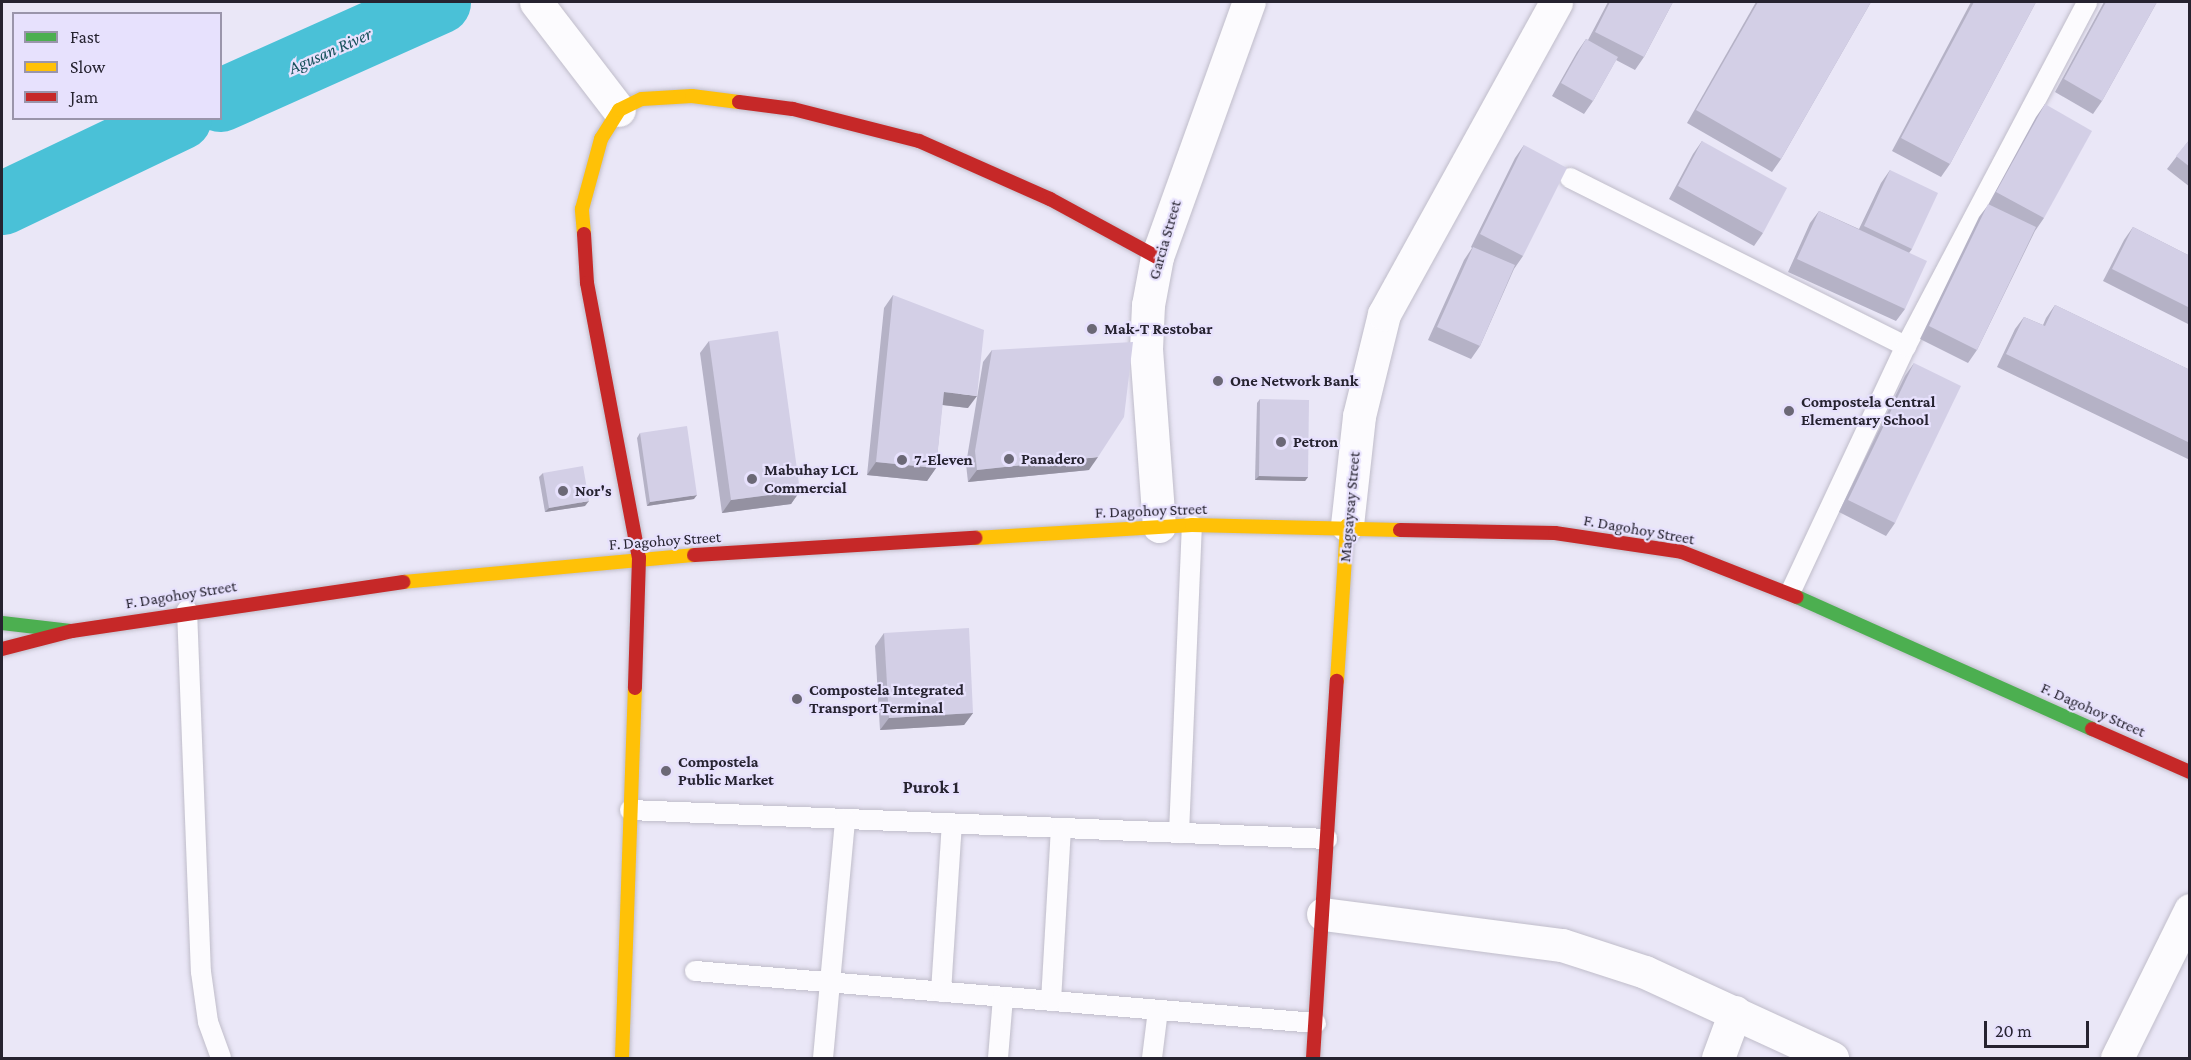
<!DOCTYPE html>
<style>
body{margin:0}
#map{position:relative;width:2191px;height:1060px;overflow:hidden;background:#eae7f7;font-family:"Crimson Pro",serif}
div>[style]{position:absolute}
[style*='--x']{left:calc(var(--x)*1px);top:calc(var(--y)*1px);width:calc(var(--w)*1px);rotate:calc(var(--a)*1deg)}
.river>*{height:63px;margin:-31.5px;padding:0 31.5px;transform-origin:31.5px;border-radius:31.5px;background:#4ac1d7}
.roads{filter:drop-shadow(0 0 2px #c0bdca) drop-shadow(0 0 2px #c0bdca)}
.lane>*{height:20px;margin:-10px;padding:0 10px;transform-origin:10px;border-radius:10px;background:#fcfbfe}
.street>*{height:33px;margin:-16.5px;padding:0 16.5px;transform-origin:16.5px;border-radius:16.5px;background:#fcfbfe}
.fast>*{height:14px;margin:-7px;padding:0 7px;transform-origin:7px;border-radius:7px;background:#4caf50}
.slow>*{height:14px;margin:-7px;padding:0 7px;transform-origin:7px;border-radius:7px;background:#ffc107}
.jam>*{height:14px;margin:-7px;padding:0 7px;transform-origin:7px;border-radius:7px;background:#c62828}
.wall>*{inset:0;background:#b5b2c6}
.shaded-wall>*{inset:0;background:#9491a1}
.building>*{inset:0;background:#d3cfe6}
.dots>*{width:16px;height:16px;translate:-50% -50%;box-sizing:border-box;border:3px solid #e7e1fd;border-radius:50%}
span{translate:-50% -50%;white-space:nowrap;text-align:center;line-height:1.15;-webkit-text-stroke:4.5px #e7e1fd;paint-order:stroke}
.street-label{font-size:16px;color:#262330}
.poi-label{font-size:16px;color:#262330;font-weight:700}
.left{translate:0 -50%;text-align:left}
.water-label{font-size:18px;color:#17515b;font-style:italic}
.neighbourhood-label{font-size:18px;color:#262330;font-weight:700}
.frame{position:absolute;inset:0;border:3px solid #262330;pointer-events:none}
.legend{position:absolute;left:12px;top:12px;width:210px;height:108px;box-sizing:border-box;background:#e7e1fd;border:2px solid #9a95ab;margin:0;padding:8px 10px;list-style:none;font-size:18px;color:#262330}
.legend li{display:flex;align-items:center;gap:12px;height:30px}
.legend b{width:30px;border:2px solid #9a95ab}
.scale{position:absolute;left:1984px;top:1021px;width:105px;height:27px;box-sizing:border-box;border:3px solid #262330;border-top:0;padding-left:8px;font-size:18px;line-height:21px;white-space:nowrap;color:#262330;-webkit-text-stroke:4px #e7e1fd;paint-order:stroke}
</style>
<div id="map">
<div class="river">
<div style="--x:220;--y:100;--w:240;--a:-24.1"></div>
<div style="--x:2;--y:203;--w:197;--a:-25.5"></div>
</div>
<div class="roads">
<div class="lane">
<div style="--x:1570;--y:178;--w:376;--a:26.6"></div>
<div style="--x:1791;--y:591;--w:271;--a:-64.9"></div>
<div style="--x:1906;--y:346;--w:389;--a:-62.2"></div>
<div style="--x:187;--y:610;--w:362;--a:87.8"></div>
<div style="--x:201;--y:972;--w:50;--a:82"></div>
<div style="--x:208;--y:1022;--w:38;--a:70"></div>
<div style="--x:630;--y:810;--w:698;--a:2.38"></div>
<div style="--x:1179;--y:833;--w:308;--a:-87.6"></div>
<div style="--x:695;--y:971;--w:623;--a:4.79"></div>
<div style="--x:941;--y:992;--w:168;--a:-86.3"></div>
<div style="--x:1051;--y:1001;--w:173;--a:-86.7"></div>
<div style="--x:823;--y:1058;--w:240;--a:-84.7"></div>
<div style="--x:998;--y:1058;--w:61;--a:-85.3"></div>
<div style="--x:1152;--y:1058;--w:48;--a:-82.9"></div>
</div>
<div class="street">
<div style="--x:536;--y:2;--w:136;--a:52.5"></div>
<div style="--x:1347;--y:525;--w:110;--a:-83.7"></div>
<div style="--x:1359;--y:416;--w:105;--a:-76.2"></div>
<div style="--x:1384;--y:314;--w:356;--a:-61.1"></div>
<div style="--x:1159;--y:526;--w:177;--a:-94.2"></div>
<div style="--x:1146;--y:349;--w:44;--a:-87.4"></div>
<div style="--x:1148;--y:305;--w:49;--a:-79.4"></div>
<div style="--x:1157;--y:257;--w:271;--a:-70.2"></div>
<div style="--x:1323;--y:914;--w:241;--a:7.4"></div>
<div style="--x:1562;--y:945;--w:87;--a:18"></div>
<div style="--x:1645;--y:972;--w:206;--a:24.7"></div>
<div style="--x:1718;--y:1058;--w:49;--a:-69.7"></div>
<div style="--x:2117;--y:1058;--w:165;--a:-63.7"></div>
</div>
<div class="fast">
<div style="--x:1797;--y:597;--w:323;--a:24.1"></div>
<div style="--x:2;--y:623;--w:69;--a:6.6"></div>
</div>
<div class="slow">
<div style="--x:584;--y:234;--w:25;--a:-95"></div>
<div style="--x:582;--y:209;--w:73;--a:-74.8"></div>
<div style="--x:601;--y:139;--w:34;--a:-58"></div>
<div style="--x:619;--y:110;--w:25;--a:-26"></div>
<div style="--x:642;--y:99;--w:50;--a:-3.4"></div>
<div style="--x:692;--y:96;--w:47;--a:7.3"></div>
<div style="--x:975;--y:538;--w:217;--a:-3.4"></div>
<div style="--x:1192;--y:525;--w:208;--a:1.4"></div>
<div style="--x:403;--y:582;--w:292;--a:-5.3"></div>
<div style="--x:1337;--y:681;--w:156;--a:-86.3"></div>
<div style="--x:622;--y:1058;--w:370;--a:-88"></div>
</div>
<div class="jam">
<div style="--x:739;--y:102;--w:54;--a:7.4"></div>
<div style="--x:793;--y:109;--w:130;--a:14.3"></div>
<div style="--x:919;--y:141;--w:143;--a:23.9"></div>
<div style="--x:1050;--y:199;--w:122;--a:28.5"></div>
<div style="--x:584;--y:234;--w:49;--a:86.5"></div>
<div style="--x:587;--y:283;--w:280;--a:79.3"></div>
<div style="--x:639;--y:558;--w:130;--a:91.8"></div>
<div style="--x:1400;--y:530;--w:155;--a:1.1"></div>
<div style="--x:1555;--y:533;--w:128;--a:8.5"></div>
<div style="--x:1682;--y:552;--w:123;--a:21.4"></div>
<div style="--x:694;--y:555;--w:282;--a:-3.5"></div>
<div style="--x:2;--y:649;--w:72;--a:-14.4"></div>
<div style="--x:72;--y:631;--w:335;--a:-8.4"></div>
<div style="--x:2092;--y:729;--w:107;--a:23.7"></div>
<div style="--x:1313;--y:1058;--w:378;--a:-86.4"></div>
</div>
</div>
<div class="wall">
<div style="clip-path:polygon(1608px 2px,1673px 2px,1644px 57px,1635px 70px,1616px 60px,1593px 101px,1584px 114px,1552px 96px,1577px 52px,1586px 39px,1588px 40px)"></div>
<div style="clip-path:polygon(1756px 2px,1871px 2px,1781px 159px,1772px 172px,1687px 123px)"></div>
<div style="clip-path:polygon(1971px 2px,2036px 2px,1950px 164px,1941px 177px,1892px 151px)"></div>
<div style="clip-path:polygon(2104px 2px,2157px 2px,2102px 101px,2093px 114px,2055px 92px)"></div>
<div style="clip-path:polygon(2045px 104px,2044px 218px,2035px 231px,1977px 350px,1968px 363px,1920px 339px,1979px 217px,1988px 205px,2036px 117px)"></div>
<div style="clip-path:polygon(2190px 139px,2190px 187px,2167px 169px)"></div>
<div style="clip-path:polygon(1702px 141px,1763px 233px,1754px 246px,1669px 199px,1693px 154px)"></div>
<div style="clip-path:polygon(1524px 145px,1523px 256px,1514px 269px,1480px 346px,1471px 359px,1428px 340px,1464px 260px,1472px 248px,1471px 247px,1515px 158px)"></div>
<div style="clip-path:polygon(1890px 170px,1912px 249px,1909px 253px,1905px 309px,1896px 321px,1788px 272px,1810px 223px,1819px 211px,1859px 229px,1881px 183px)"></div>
<div style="clip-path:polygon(2133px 227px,2190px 256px,2190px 325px,2103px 281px,2124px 240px)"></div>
<div style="clip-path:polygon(893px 295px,968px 408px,942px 405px,936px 468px,927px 481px,867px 475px,884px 308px)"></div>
<div style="clip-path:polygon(2055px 305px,2190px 370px,2190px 460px,1997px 367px,2015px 329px,2024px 317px,2043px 325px,2046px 318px)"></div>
<div style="clip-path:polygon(709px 341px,800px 491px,791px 504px,722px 513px,700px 353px)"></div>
<div style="clip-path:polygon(992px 350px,1089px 470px,968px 482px,966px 464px,983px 362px)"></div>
<div style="clip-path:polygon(1914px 363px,1895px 523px,1886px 536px,1839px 512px,1905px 376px)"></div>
<div style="clip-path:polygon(1260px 399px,1308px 477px,1305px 481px,1255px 480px,1257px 403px)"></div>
<div style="clip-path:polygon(640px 433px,694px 499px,647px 506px,637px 438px)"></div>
<div style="clip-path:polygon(543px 473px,585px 506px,545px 512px,539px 477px)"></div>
<div style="clip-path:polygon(884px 633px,973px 713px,964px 725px,880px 730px,875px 646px)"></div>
</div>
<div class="shaded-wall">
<div style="clip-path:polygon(944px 392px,977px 396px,968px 408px,935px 404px)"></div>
<div style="clip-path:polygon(1098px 457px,1089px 470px,968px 482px,977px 470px)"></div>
<div style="clip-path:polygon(876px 462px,936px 468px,927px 481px,867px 475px)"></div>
<div style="clip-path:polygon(1259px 476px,1308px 477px,1305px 481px,1255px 480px)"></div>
<div style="clip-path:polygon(800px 491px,791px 504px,722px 513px,731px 500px)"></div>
<div style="clip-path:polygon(697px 495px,694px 499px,647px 506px,650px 502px)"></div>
<div style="clip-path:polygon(589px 501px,585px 506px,545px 512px,549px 508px)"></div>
<div style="clip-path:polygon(973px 713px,964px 725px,880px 730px,889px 718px)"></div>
</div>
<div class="building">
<div style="clip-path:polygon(1610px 2px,1673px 2px,1644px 57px,1595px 32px)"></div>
<div style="clip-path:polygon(1758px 2px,1871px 2px,1781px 159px,1696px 110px)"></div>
<div style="clip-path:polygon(1974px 2px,2036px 2px,1950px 164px,1901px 138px)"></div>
<div style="clip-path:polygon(2106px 2px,2157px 2px,2102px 101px,2064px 79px)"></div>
<div style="clip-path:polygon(1586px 39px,1618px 57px,1593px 101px,1561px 83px)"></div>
<div style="clip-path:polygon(2045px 104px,2092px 131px,2044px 218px,1996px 192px)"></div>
<div style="clip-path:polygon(2190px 139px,2190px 167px,2176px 156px)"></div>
<div style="clip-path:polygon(1702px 141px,1787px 188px,1763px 233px,1678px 186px)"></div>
<div style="clip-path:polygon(1524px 145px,1567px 168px,1523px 256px,1480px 234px)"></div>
<div style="clip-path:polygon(1890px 170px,1938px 193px,1912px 249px,1864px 226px)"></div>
<div style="clip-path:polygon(1988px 204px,2036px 227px,1977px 350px,1929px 326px)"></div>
<div style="clip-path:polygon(1819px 211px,1927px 261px,1905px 309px,1797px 259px)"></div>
<div style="clip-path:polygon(2133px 227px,2190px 256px,2190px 308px,2112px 269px)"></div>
<div style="clip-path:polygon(1473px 247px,1515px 265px,1480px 346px,1437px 327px)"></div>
<div style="clip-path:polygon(893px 295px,984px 330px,977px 396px,944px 392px,936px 468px,876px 462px)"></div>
<div style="clip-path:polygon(2055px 305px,2190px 370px,2190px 443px,2006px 354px,2024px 317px,2045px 326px)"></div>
<div style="clip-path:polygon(778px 331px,800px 491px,731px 500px,709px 341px)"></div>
<div style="clip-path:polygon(1133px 342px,1124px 417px,1098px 457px,977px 470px,975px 451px,992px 350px)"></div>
<div style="clip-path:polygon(1914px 363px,1961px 386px,1895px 523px,1848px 500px)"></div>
<div style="clip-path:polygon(1260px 399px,1309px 400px,1308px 477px,1259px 476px)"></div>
<div style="clip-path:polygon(687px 426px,697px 495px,650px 502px,640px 433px)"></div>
<div style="clip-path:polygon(583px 466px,589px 501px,549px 508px,543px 473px)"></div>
<div style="clip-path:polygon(969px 628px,973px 713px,889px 718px,884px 633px)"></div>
</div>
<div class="dots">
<div style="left:1092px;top:329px;background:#6b6876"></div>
<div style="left:1218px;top:381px;background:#6b6876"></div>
<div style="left:1789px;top:411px;background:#6b6876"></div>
<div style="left:1281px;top:442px;background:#6b6876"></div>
<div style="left:1009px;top:459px;background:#6b6876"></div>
<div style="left:902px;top:460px;background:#6b6876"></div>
<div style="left:752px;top:479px;background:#6b6876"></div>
<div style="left:563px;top:491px;background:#6b6876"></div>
<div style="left:797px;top:699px;background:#6b6876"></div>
<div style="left:666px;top:771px;background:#6b6876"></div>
</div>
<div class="street-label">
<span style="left:1165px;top:240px;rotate:-74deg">Garcia Street</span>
<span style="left:1350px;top:507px;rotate:-85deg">Magsaysay Street</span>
<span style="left:1151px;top:511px;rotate:-2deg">F. Dagohoy Street</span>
<span style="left:1639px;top:530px;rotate:10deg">F. Dagohoy Street</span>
<span style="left:665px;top:541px;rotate:-4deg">F. Dagohoy Street</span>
<span style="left:181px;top:595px;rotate:-9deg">F. Dagohoy Street</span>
<span style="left:2093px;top:710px;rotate:24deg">F. Dagohoy Street</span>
</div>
<div class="poi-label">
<span class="left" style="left:1104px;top:329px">Mak-T Restobar</span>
<span class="left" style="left:1230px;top:381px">One Network Bank</span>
<span class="left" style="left:1801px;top:411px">Compostela Central<br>Elementary School</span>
<span class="left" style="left:1293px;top:442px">Petron</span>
<span class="left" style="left:1021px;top:459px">Panadero</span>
<span class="left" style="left:914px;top:460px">7-Eleven</span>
<span class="left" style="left:764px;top:479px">Mabuhay LCL<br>Commercial</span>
<span class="left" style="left:575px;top:491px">Nor's</span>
<span class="left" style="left:809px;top:699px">Compostela Integrated<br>Transport Terminal</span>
<span class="left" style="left:678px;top:771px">Compostela<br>Public Market</span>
</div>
<div class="water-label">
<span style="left:330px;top:51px;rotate:-24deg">Agusan River</span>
</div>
<div class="neighbourhood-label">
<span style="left:931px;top:787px">Purok 1</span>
</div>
<div class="frame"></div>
<ul class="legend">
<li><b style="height:8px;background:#4caf50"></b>Fast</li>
<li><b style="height:8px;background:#ffc107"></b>Slow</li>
<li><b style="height:8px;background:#c62828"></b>Jam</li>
</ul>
<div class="scale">20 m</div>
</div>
